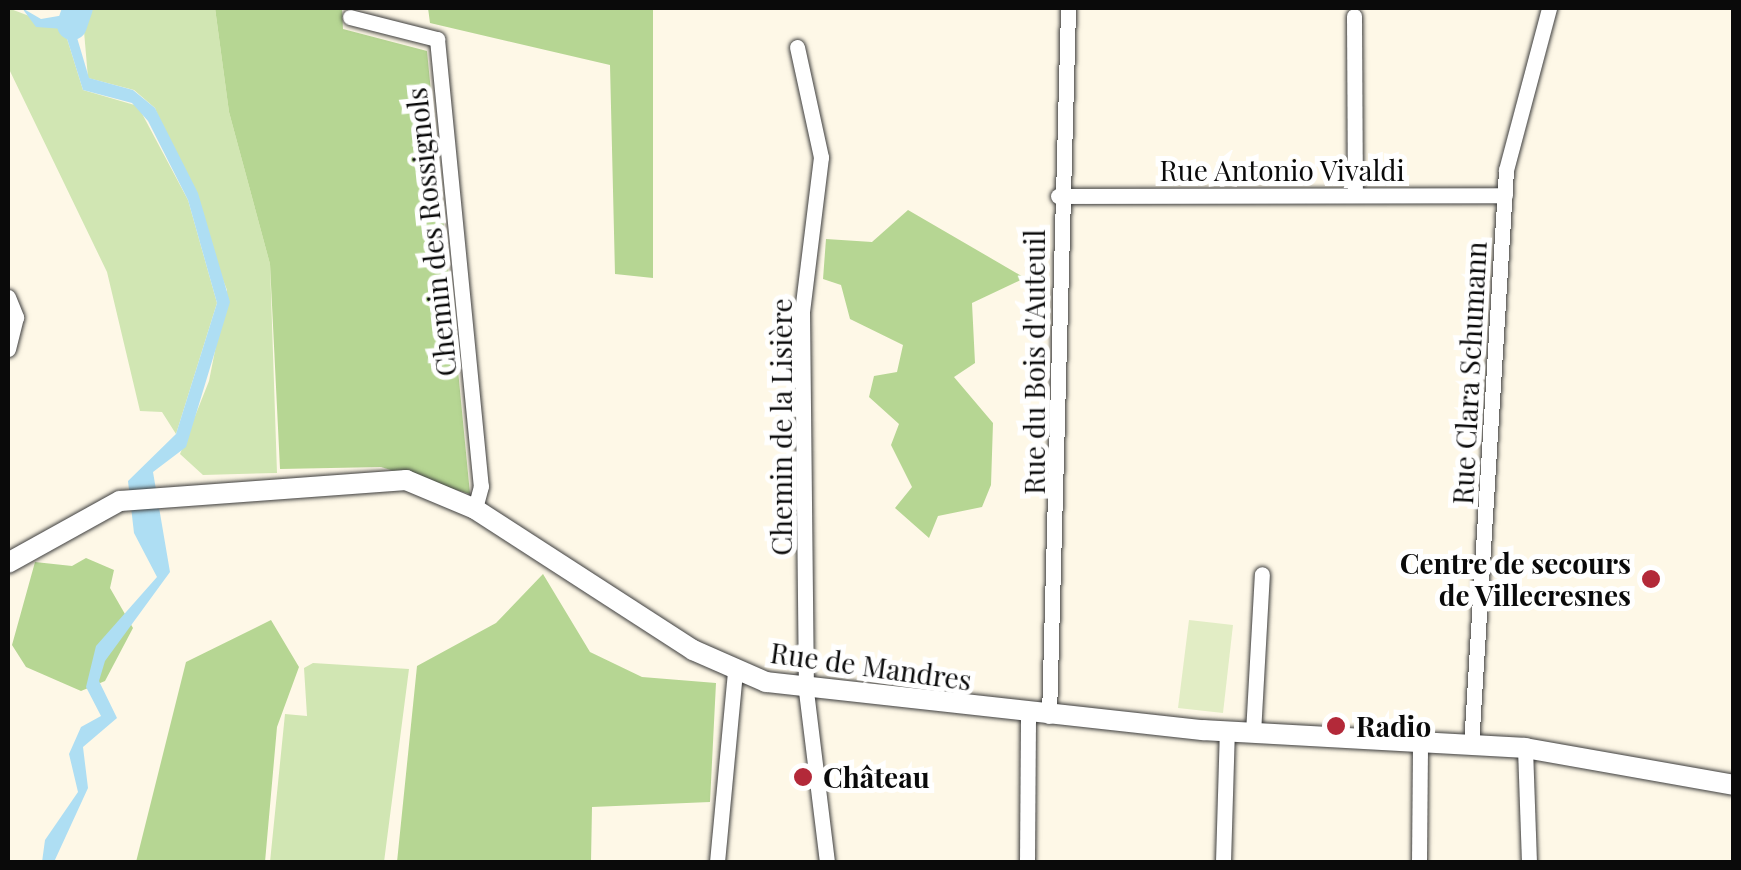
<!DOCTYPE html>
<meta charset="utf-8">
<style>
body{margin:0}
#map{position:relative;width:1741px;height:870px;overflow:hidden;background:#fef8e7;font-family:"Playfair Display",serif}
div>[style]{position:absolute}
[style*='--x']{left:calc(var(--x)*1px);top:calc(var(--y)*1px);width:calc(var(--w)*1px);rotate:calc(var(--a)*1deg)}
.green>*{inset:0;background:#d1e6b3}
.forest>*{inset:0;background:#b6d693}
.pitch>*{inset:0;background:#e2edc5}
.water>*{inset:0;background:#aedef3}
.river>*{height:30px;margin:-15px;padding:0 15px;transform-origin:15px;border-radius:15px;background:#aedef3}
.roads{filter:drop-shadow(0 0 2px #3d3d3d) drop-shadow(0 0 2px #3d3d3d)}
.minor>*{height:15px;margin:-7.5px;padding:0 7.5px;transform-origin:7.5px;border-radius:7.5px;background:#fff}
.tertiary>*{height:20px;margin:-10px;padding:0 10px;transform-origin:10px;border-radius:10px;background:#fff}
.dots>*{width:28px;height:28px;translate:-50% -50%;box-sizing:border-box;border:5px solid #fff;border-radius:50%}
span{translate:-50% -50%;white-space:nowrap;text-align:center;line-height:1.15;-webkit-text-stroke:10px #fff;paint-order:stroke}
.street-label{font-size:28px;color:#0a0a0a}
.poi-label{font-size:28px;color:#0a0a0a;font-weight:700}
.right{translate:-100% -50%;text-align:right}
.left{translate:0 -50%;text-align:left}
.frame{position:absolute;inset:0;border:10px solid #0a0a0a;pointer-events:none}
</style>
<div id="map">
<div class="green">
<div style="clip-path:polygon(8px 8px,64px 29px,83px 90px,138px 106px,188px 200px,217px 303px,176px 434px,162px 412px,140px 411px,107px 272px,8px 67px)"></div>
<div style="clip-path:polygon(82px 8px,215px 8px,229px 112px,270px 264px,277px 473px,203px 475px,180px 454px,209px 381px,227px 290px,155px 108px,134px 90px,88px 78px)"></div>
<div style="clip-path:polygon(313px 663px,409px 669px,384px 862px,270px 862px,285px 714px,307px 716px,304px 668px)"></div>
</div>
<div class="forest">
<div style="clip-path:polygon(215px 8px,342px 8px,343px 29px,427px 51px,470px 494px,381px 467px,280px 469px,270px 264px,229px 112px)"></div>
<div style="clip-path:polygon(428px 8px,653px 8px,653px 278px,615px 274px,610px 65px,430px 23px)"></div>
<div style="clip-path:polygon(908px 210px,1025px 278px,972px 303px,975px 363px,954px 377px,993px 423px,991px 485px,982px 507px,938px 516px,929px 538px,895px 508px,912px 487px,891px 445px,899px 424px,869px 397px,874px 376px,897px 372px,903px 345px,850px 319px,841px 285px,823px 279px,826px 239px,872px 242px)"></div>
<div style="clip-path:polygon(86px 558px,114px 570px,110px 588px,133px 628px,105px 681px,81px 691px,26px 667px,12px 645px,35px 562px,72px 566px)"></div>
<div style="clip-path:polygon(543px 574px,590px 652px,642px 677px,716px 683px,710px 802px,592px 807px,591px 862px,397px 862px,417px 666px,496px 623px)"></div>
<div style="clip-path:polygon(271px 620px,299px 667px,277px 727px,265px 862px,136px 862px,186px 662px)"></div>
</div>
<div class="pitch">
<div style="clip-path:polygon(1189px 620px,1233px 625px,1223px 713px,1178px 708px)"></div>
</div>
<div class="water">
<div style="clip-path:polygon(22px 8px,41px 19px,70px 14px,89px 78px,133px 90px,155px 108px,198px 193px,230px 302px,186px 447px,153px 472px,170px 572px,105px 661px,99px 681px,117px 718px,83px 747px,88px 788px,54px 862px,42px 862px,45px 840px,78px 792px,69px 754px,81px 727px,101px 716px,86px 687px,96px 646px,157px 577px,134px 533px,128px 481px,176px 434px,217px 303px,188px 200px,148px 121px,132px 103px,83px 90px,64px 29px,36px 27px)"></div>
</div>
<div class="river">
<div style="--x:72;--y:25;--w:18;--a:-71"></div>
</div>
<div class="roads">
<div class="minor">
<div style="--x:1354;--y:16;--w:179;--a:89.7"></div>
<div style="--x:350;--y:17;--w:90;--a:14.2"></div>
<div style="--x:437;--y:39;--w:449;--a:84.4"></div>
<div style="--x:481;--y:486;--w:24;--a:105"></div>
<div style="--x:797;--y:47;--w:113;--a:77.7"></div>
<div style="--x:821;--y:157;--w:155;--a:97"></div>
<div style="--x:802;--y:311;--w:380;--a:89.4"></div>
<div style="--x:806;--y:691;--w:172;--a:83"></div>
<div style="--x:1058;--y:196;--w:447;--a:-0.1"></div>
<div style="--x:8;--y:297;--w:22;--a:68"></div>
<div style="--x:16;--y:317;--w:33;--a:104"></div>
<div style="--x:1049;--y:716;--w:708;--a:-88.46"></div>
<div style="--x:1253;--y:733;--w:159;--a:-86.8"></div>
<div style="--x:1471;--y:746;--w:577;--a:-86.52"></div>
<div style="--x:1506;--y:170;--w:168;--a:-75.1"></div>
<div style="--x:1525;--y:748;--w:114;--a:88"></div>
<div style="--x:717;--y:862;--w:192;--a:-84.6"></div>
<div style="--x:1027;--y:862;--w:148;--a:-89.6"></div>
<div style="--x:1223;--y:862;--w:131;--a:-88.3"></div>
<div style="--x:1419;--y:862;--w:117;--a:-89.5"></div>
</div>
<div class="tertiary">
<div style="--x:8;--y:563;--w:128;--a:-29"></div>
<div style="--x:120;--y:501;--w:287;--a:-4.2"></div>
<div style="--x:406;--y:480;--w:75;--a:22.8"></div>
<div style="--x:475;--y:509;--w:260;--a:32.9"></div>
<div style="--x:693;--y:650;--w:80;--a:23.7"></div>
<div style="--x:766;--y:682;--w:440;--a:6.3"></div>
<div style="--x:1203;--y:730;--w:323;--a:3.2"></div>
<div style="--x:1525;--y:748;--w:212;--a:10"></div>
</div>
</div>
<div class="dots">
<div style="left:1651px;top:579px;background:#b32939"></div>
<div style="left:1336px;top:726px;background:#b32939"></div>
<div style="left:803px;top:777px;background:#b32939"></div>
</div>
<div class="street-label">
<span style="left:1282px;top:170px">Rue Antonio Vivaldi</span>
<span style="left:431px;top:232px;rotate:-96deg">Chemin des Rossignols</span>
<span style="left:1034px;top:362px;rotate:-90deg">Rue du Bois d'Auteuil</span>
<span style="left:1469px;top:373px;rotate:-87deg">Rue Clara Schumann</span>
<span style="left:781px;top:427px;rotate:-90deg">Chemin de la Lisière</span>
<span style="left:871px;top:666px;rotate:8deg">Rue de Mandres</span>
</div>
<div class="poi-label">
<span class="right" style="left:1631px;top:579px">Centre de secours<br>de Villecresnes</span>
<span class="left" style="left:1356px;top:726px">Radio</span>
<span class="left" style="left:823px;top:777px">Château</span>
</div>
<div class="frame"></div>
</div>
